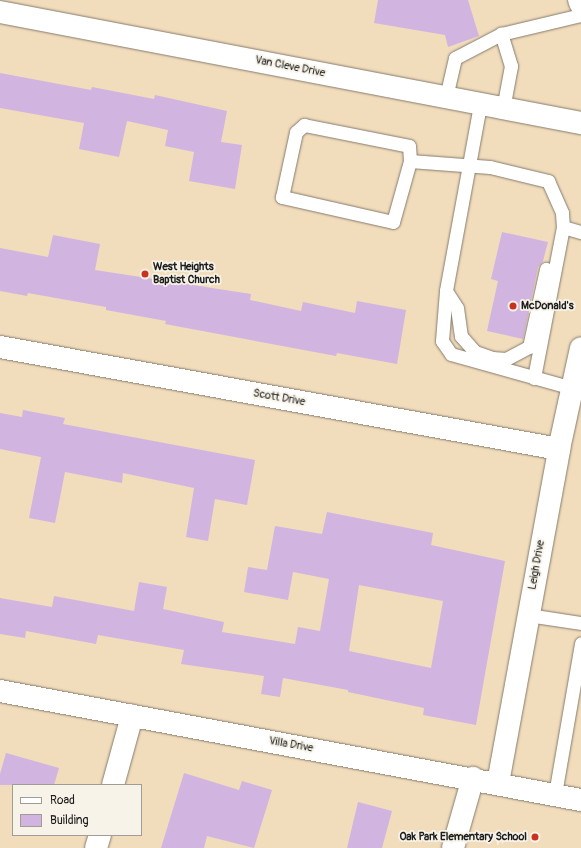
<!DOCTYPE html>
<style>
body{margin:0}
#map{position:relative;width:581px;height:848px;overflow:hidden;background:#f1dcbc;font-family:Pangolin,sans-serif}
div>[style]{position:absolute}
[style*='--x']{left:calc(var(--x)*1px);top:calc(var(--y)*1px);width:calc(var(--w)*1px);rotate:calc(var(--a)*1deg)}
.building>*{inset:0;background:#d1b5e0}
.roads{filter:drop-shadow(0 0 1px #867c6c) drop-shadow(0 0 1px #867c6c)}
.service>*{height:13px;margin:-6.5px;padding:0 6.5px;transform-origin:6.5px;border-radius:6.5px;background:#fff}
.minor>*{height:22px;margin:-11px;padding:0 11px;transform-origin:11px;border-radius:11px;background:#fff}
.tertiary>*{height:22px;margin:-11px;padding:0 11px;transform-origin:11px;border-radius:11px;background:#fff}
.secondary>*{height:22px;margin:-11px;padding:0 11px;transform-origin:11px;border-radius:11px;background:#fff}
.dots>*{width:11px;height:11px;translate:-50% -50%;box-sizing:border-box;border:2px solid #f7f3e8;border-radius:50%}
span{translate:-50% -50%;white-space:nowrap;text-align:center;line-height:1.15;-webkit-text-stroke:3.5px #f7f3e8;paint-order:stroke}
.street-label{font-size:11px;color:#1c1c1c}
.poi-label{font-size:11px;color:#1c1c1c;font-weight:700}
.left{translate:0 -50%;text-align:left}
.right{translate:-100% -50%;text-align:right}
.legend{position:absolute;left:12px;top:784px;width:130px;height:52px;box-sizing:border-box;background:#f7f3e8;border:1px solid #9f9d96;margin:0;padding:5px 7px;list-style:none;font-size:12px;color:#1c1c1c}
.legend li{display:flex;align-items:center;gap:8px;height:20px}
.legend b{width:20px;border:1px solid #9f9d96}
</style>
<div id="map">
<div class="building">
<div style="clip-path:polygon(378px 0,468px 0,479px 36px,448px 47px,445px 35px,374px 23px)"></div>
<div style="clip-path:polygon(0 73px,91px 90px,92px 87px,154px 99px,155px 95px,227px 111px,221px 142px,242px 145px,235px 189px,189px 181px,194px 152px,165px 146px,168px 130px,127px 121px,119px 157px,79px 149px,84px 123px,0 108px)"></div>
<div style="clip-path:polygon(502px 232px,548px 242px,543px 261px,538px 267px,523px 339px,487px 331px,498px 281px,491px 279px)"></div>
<div style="clip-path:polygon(53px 235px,100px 244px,95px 270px,251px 294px,250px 300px,301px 311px,303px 302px,355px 313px,357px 301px,406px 310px,397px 364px,337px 353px,336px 356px,165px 324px,166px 321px,106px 310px,106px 307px,28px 293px,27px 296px,0 291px,0 248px,48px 257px)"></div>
<div style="clip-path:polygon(23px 410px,65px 418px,63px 424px,255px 460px,247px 505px,215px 499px,208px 541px,186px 537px,194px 488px,123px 473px,122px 483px,65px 472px,55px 523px,29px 518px,41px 457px,0 449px,0 413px,22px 417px)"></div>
<div style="clip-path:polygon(evenodd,327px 512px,433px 533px,431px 545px,505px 561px,476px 725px,423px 715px,424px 708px,348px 692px,348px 690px,283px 678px,280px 697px,261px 694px,264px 676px,181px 664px,184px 650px,98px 635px,96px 644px,26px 631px,25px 638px,0 634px,0 598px,52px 607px,54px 596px,134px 611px,139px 582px,167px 587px,163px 609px,224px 622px,222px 632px,295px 644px,298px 627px,320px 631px,329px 579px,293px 572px,288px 600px,244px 592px,248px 567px,267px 570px,275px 526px,322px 534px,327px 512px,359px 585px,443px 601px,431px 668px,349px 651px,359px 585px)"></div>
<div style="clip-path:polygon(6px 753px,59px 768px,54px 785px,0 785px,0 774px)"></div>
<div style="clip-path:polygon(184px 773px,239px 790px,242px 781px,272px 790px,254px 848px,207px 836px,204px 848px,161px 848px)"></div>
<div style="clip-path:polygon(358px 802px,392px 811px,382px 848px,347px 848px)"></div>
</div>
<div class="roads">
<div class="service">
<div style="--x:446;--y:97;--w:40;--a:-77"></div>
<div style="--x:455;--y:58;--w:52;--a:-27.6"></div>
<div style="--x:480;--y:105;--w:189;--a:100.4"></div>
<div style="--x:446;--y:291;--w:50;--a:94.6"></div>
<div style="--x:442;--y:341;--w:16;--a:55"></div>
<div style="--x:451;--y:354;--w:126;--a:15.7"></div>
<div style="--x:503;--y:109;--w:44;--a:-79.5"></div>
<div style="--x:511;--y:66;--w:34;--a:-107"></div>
<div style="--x:501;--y:34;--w:82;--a:-13.4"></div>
<div style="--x:410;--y:161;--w:63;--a:105.6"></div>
<div style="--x:393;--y:222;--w:114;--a:-167.3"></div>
<div style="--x:282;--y:197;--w:66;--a:-77.8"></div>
<div style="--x:296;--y:132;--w:11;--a:-41"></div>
<div style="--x:304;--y:125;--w:107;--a:11.3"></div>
<div style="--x:409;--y:146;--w:15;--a:86"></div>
<div style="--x:410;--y:161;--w:80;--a:4.3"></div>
<div style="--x:490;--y:167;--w:60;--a:13.6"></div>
<div style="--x:548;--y:181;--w:35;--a:66"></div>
<div style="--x:562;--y:213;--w:14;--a:86"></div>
<div style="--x:563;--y:227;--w:154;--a:100.9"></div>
<div style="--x:563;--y:227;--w:19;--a:16"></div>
<div style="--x:446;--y:291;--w:20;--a:57"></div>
<div style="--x:457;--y:308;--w:28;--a:82"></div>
<div style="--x:461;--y:336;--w:21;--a:49"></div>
<div style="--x:475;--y:352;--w:18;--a:19"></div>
<div style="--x:492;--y:358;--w:14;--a:4"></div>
<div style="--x:506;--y:359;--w:26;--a:-28"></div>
<div style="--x:529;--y:347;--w:80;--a:-77.7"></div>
<div style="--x:528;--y:615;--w:54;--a:8.6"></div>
<div style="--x:555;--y:794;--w:153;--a:-80.2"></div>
</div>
<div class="minor">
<div style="--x:0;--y:12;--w:592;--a:10.82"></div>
<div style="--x:0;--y:347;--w:568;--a:10.34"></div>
<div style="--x:498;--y:783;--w:340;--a:-79.6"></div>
<div style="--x:559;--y:449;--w:103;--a:-77.7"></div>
<div style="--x:113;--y:785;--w:72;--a:-74.6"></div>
<div style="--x:96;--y:848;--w:14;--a:-73"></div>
<div style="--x:453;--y:848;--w:73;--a:-74.1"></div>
</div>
<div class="tertiary">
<div style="--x:0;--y:691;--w:591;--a:10.63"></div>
</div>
<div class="secondary">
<div style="--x:579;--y:0;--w:5;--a:68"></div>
</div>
</div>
<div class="dots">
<div style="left:145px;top:274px;background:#c8321e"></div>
<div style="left:513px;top:306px;background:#c8321e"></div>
<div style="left:535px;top:837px;background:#c8321e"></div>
</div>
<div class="street-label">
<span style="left:290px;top:67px;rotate:11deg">Van Cleve Drive</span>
<span style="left:279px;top:398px;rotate:10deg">Scott Drive</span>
<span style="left:537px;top:565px;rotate:-80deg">Leigh Drive</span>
<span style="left:291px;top:745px;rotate:10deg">Villa Drive</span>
</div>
<div class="poi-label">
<span class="left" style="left:153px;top:274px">West Heights<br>Baptist Church</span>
<span class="left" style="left:521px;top:306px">McDonald's</span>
<span class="right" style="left:527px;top:837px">Oak Park Elementary School</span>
</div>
<ul class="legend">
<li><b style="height:5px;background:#fff"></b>Road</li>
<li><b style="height:11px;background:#d1b5e0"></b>Building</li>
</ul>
</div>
